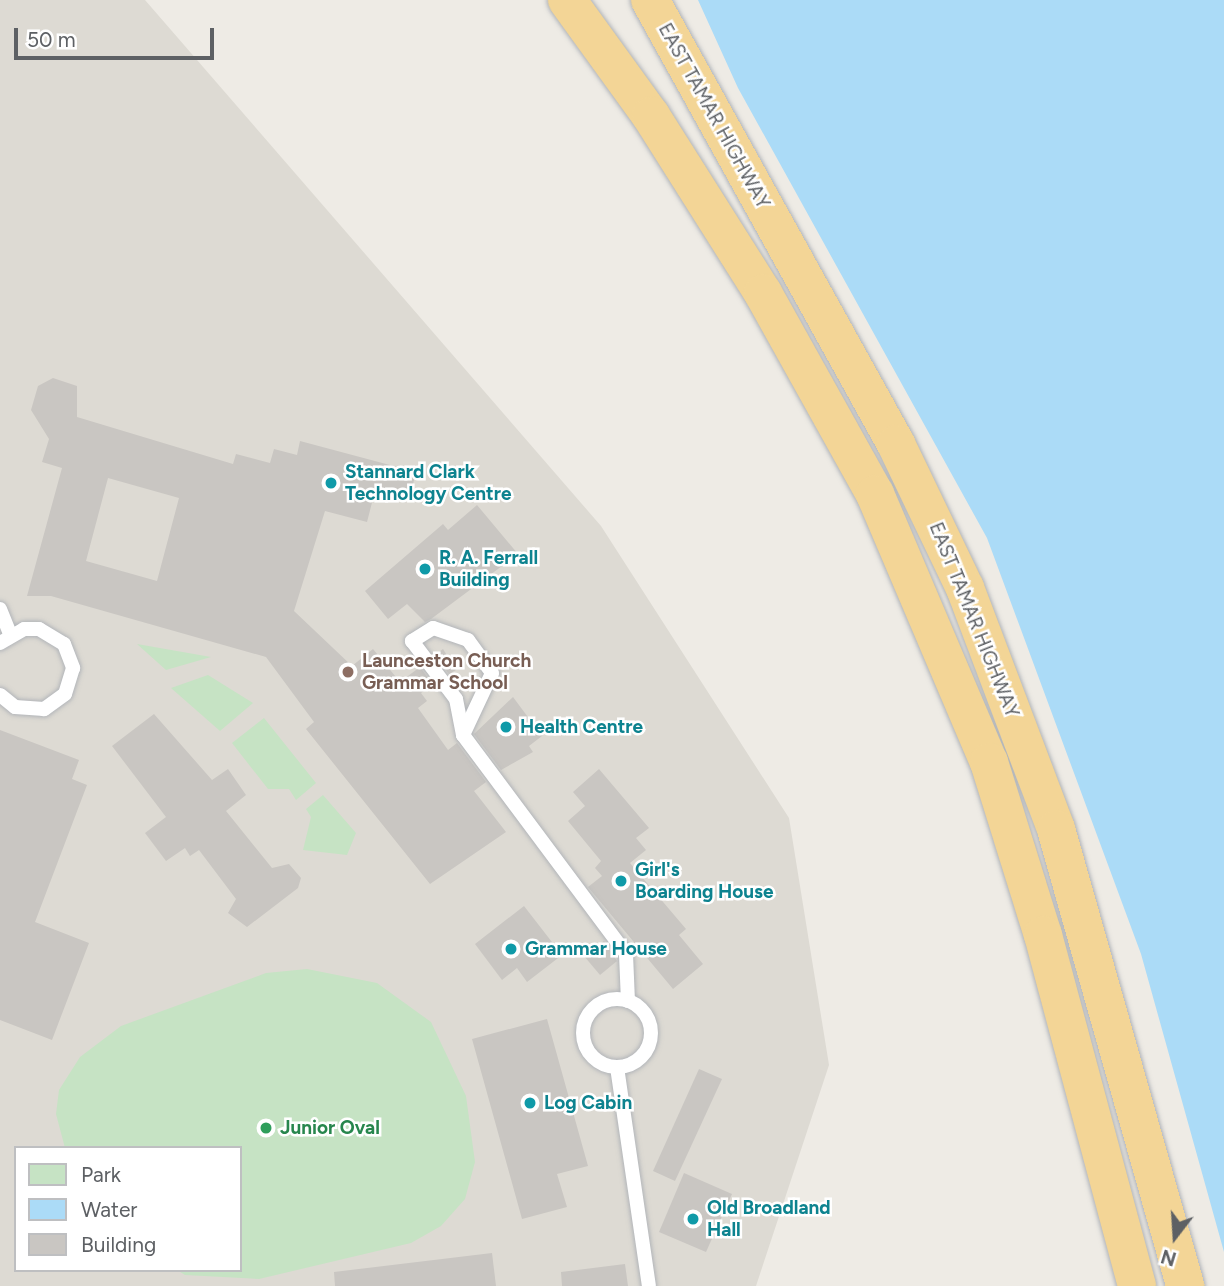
<!DOCTYPE html>
<style>
body{margin:0}
#map{position:relative;width:1224px;height:1286px;overflow:hidden;background:#eeebe5;font-family:Figtree,sans-serif}
div>[style]{position:absolute}
[style*='--x']{left:calc(var(--x)*1px);top:calc(var(--y)*1px);width:calc(var(--w)*1px);rotate:calc(var(--a)*1deg)}
.education>*{inset:0;background:#dddad3}
.green>*{inset:0;background:#c6e3c4}
.water>*{inset:0;background:#abdbf7}
.building>*{inset:0;background:#c9c6c2}
.roads{filter:drop-shadow(0 0 2px #b2b5b9) drop-shadow(0 0 2px #b2b5b9)}
.lane>*{height:14px;margin:-7px;padding:0 7px;transform-origin:7px;border-radius:7px;background:#fff}
.lane>.ring{margin:-7px;padding:0;box-sizing:content-box;background:none;border:14px solid #fff;border-radius:50%}
.highway>*{height:38px;margin:-19px;padding:0 19px;transform-origin:19px;border-radius:19px;background:#f3d596}
.dots>*{width:19px;height:19px;translate:-50% -50%;box-sizing:border-box;border:4px solid #fff;border-radius:50%}
span{translate:-50% -50%;white-space:nowrap;text-align:center;line-height:1.15;-webkit-text-stroke:5px #fff;paint-order:stroke}
.street-label{font-size:19px;color:#5d6064}
.culture-label{font-size:19px;color:#0d838f;font-weight:700}
.left{translate:0 -50%;text-align:left}
.education-label{font-size:19px;color:#785e54;font-weight:700}
.leisure-label{font-size:19px;color:#27864d;font-weight:700}
.legend{position:absolute;left:14px;top:1146px;width:228px;height:126px;box-sizing:border-box;background:#fff;border:2px solid #bebfc1;margin:0;padding:9px 12px;list-style:none;font-size:21px;color:#5d6064}
.legend li{display:flex;align-items:center;gap:14px;height:35px}
.legend b{width:35px;border:2px solid #bebfc1}
.north{position:absolute;left:1140px;top:1202px;width:70px;height:70px;-webkit-text-stroke:5px #fff;paint-order:stroke;rotate:197deg;font-size:19px;font-weight:700;line-height:28px;text-align:center;color:#5d6064}
.north::after{content:'';display:block;margin:auto;width:24px;height:32px;background:#5d6064;clip-path:polygon(50% 0,100% 100%,50% 72%,0 100%)}
.scale{position:absolute;left:14px;top:28px;width:200px;height:32px;box-sizing:border-box;border:4px solid #5d6064;border-top:0;padding-left:9px;font-size:21px;line-height:24px;white-space:nowrap;color:#5d6064;-webkit-text-stroke:5px #fff;paint-order:stroke}
</style>
<div id="map">
<div class="education">
<div style="clip-path:polygon(evenodd,0 0,145px 0,601px 526px,789px 818px,829px 1065px,756px 1286px,0 1286px,0 0,16px 1148px,240px 1148px,240px 1270px,16px 1270px,16px 1148px)"></div>
</div>
<div class="green">
<div style="clip-path:polygon(137px 644px,211px 657px,166px 670px)"></div>
<div style="clip-path:polygon(208px 675px,253px 703px,220px 731px,171px 688px)"></div>
<div style="clip-path:polygon(264px 718px,316px 783px,296px 800px,289px 789px,268px 789px,232px 743px)"></div>
<div style="clip-path:polygon(323px 795px,356px 833px,347px 855px,303px 850px,311px 817px,306px 809px)"></div>
<div style="clip-path:polygon(307px 969px,377px 983px,431px 1022px,466px 1096px,475px 1162px,465px 1199px,441px 1226px,411px 1243px,259px 1279px,185px 1275px,177px 1270px,240px 1270px,240px 1148px,65px 1148px,56px 1114px,59px 1090px,80px 1057px,121px 1026px,266px 973px)"></div>
</div>
<div class="water">
<div style="clip-path:polygon(698px 0,1224px 0,1224px 1252px,1141px 954px,987px 538px,738px 88px)"></div>
</div>
<div class="building">
<div style="clip-path:polygon(evenodd,53px 378px,77px 386px,77px 417px,233px 464px,236px 454px,270px 463px,274px 449px,297px 455px,300px 441px,416px 472px,409px 501px,375px 491px,367px 522px,325px 511px,294px 611px,352px 666px,373px 649px,400px 682px,420px 667px,433px 685px,421px 693px,427px 701px,418px 708px,448px 750px,457px 743px,486px 782px,474px 791px,506px 832px,430px 884px,306px 729px,314px 722px,266px 657px,51px 596px,27px 596px,62px 468px,42px 462px,49px 439px,31px 410px,38px 386px,53px 378px,108px 478px,179px 498px,157px 581px,86px 561px,108px 478px)"></div>
<div style="clip-path:polygon(477px 505px,518px 554px,431px 619px,425px 622px,407px 604px,388px 619px,365px 591px,443px 524px,448px 530px)"></div>
<div style="clip-path:polygon(443px 649px,456px 670px,449px 674px,435px 655px)"></div>
<div style="clip-path:polygon(513px 697px,542px 736px,529px 746px,533px 752px,501px 770px,474px 734px)"></div>
<div style="clip-path:polygon(154px 714px,212px 780px,228px 769px,246px 795px,226px 811px,272px 868px,289px 864px,301px 878px,298px 888px,247px 927px,228px 913px,236px 899px,199px 850px,190px 856px,185px 848px,166px 861px,145px 833px,166px 817px,112px 746px)"></div>
<div style="clip-path:polygon(0 730px,79px 760px,72px 779px,87px 785px,35px 922px,89px 943px,52px 1040px,0 1020px)"></div>
<div style="clip-path:polygon(599px 769px,649px 828px,636px 838px,646px 850px,630px 863px,686px 929px,679px 935px,703px 964px,673px 989px,588px 887px,602px 876px,595px 868px,601px 861px,568px 821px,585px 806px,573px 792px)"></div>
<div style="clip-path:polygon(524px 906px,562px 955px,527px 982px,517px 968px,502px 980px,475px 944px)"></div>
<div style="clip-path:polygon(604px 941px,617px 961px,600px 975px,584px 956px)"></div>
<div style="clip-path:polygon(547px 1019px,588px 1166px,557px 1174px,567px 1207px,522px 1219px,472px 1039px)"></div>
<div style="clip-path:polygon(699px 1069px,722px 1079px,675px 1181px,653px 1171px)"></div>
<div style="clip-path:polygon(684px 1173px,732px 1194px,706px 1252px,659px 1232px)"></div>
<div style="clip-path:polygon(492px 1253px,496px 1286px,335px 1286px,334px 1272px)"></div>
<div style="clip-path:polygon(625px 1264px,628px 1286px,562px 1286px,561px 1272px)"></div>
</div>
<div class="roads">
<div class="lane">
<div style="--x:0;--y:609;--w:27;--a:68"></div>
<div style="--x:0;--y:643;--w:28;--a:-30"></div>
<div style="--x:24;--y:629;--w:15;--a:0"></div>
<div style="--x:39;--y:629;--w:29;--a:31"></div>
<div style="--x:64;--y:644;--w:26;--a:69"></div>
<div style="--x:73;--y:668;--w:27;--a:107"></div>
<div style="--x:65;--y:694;--w:26;--a:144"></div>
<div style="--x:44;--y:709;--w:29;--a:-176"></div>
<div style="--x:15;--y:707;--w:19;--a:-141"></div>
<div style="--x:463;--y:735;--w:68;--a:-64.9"></div>
<div style="--x:492;--y:673;--w:41;--a:-126"></div>
<div style="--x:468;--y:640;--w:37;--a:-161"></div>
<div style="--x:433;--y:628;--w:25;--a:148"></div>
<div style="--x:412;--y:641;--w:73;--a:52.8"></div>
<div style="--x:456;--y:699;--w:37;--a:79"></div>
<div style="--x:463;--y:735;--w:273;--a:53.3"></div>
<div style="--x:626;--y:954;--w:47;--a:87.6"></div>
<div class="ring" style="left:583px;top:999px;width:54px;height:54px"></div>
<div style="--x:617;--y:1067;--w:221;--a:81.7"></div>
</div>
<div class="highway">
<div style="--x:567;--y:0;--w:143;--a:54.1"></div>
<div style="--x:651;--y:116;--w:209;--a:57.7"></div>
<div style="--x:763;--y:293;--w:230;--a:60.9"></div>
<div style="--x:875;--y:494;--w:291;--a:67"></div>
<div style="--x:989;--y:762;--w:181;--a:72.7"></div>
<div style="--x:1043;--y:935;--w:363;--a:75"></div>
<div style="--x:650;--y:0;--w:508;--a:61.01"></div>
<div style="--x:896;--y:444;--w:160;--a:64.4"></div>
<div style="--x:965;--y:588;--w:258;--a:69.3"></div>
<div style="--x:1056;--y:829;--w:475;--a:74.2"></div>
</div>
</div>
<div class="dots">
<div style="left:331px;top:483px;background:#0f9aa8"></div>
<div style="left:425px;top:569px;background:#0f9aa8"></div>
<div style="left:348px;top:672px;background:#8d6e63"></div>
<div style="left:506px;top:727px;background:#0f9aa8"></div>
<div style="left:621px;top:881px;background:#0f9aa8"></div>
<div style="left:511px;top:949px;background:#0f9aa8"></div>
<div style="left:530px;top:1103px;background:#0f9aa8"></div>
<div style="left:266px;top:1128px;background:#2e9e5b"></div>
<div style="left:693px;top:1219px;background:#0f9aa8"></div>
</div>
<div class="street-label">
<span style="left:714px;top:116px;rotate:61deg">EAST TAMAR HIGHWAY</span>
<span style="left:974px;top:620px;rotate:68deg">EAST TAMAR HIGHWAY</span>
</div>
<div class="culture-label">
<span class="left" style="left:345px;top:483px">Stannard Clark<br>Technology Centre</span>
<span class="left" style="left:439px;top:569px">R. A. Ferrall<br>Building</span>
<span class="left" style="left:520px;top:727px">Health Centre</span>
<span class="left" style="left:635px;top:881px">Girl's<br>Boarding House</span>
<span class="left" style="left:525px;top:949px">Grammar House</span>
<span class="left" style="left:544px;top:1103px">Log Cabin</span>
<span class="left" style="left:707px;top:1219px">Old Broadland<br>Hall</span>
</div>
<div class="education-label">
<span class="left" style="left:362px;top:672px">Launceston Church<br>Grammar School</span>
</div>
<div class="leisure-label">
<span class="left" style="left:280px;top:1128px">Junior Oval</span>
</div>
<ul class="legend">
<li><b style="height:19px;background:#c6e3c4"></b>Park</li>
<li><b style="height:19px;background:#abdbf7"></b>Water</li>
<li><b style="height:19px;background:#c9c6c2"></b>Building</li>
</ul>
<div class="north">N</div>
<div class="scale">50 m</div>
</div>
